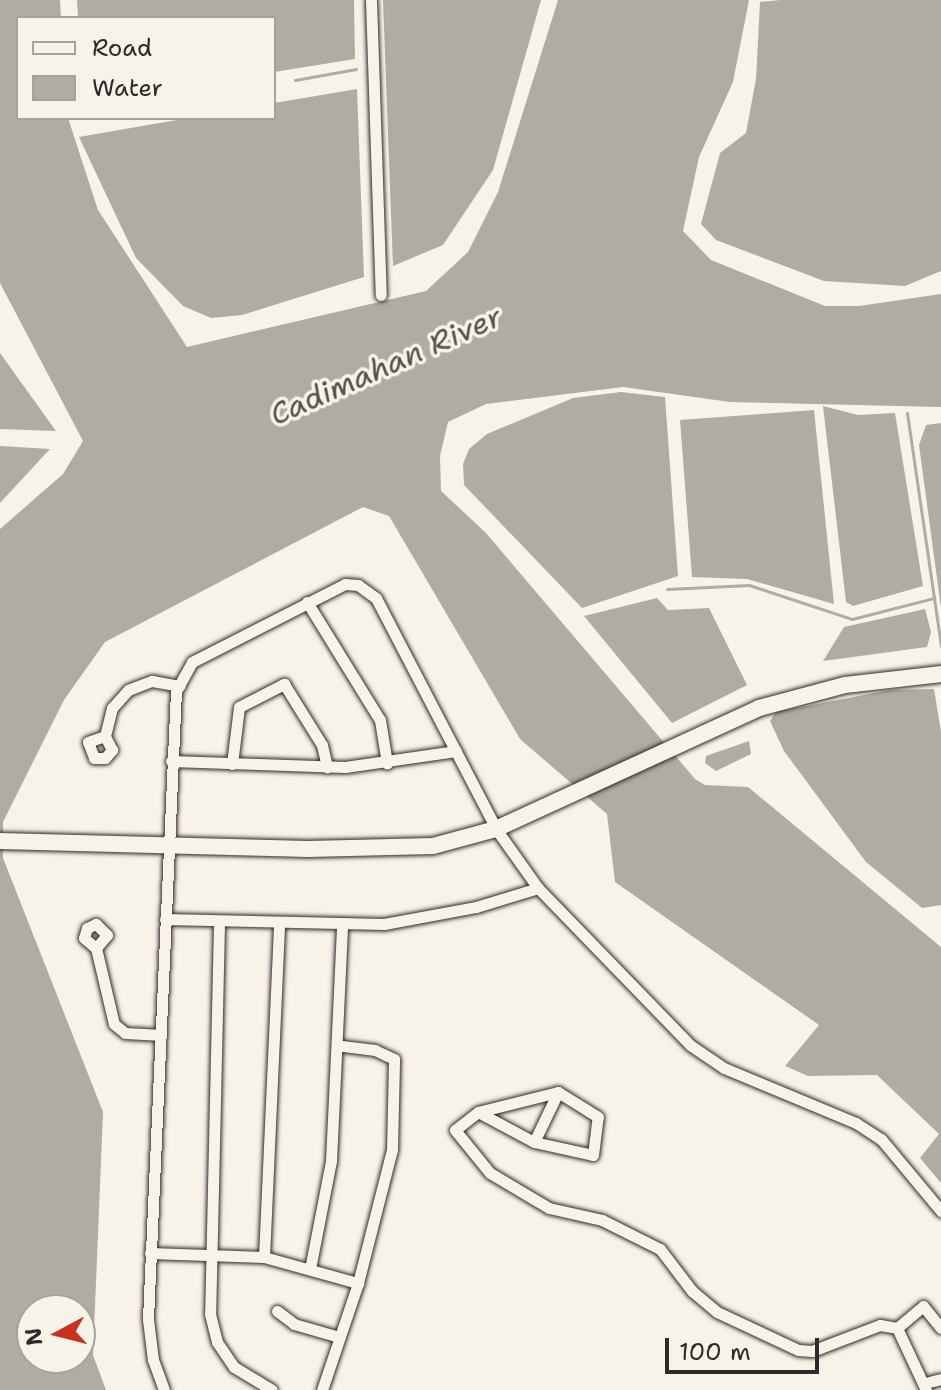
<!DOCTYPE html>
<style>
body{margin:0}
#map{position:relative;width:941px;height:1390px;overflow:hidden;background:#f7f3e8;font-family:"Shantell Sans",sans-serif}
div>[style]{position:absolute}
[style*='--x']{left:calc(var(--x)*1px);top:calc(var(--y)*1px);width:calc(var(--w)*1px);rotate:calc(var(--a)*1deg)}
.water>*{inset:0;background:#afaca4}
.stream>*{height:3px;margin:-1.5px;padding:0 1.5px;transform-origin:1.5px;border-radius:1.5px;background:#afaca4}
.roads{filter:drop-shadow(0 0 2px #2b2b2b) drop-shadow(0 0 2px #2b2b2b)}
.minor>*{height:11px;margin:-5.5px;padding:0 5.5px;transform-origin:5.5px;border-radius:5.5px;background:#f7f3e8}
.secondary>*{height:16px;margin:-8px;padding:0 8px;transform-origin:8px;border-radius:8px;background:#f7f3e8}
span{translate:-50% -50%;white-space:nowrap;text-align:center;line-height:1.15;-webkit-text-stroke:7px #f7f3e8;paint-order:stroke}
.water-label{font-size:30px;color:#53524f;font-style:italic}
.legend{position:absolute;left:16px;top:16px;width:260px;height:104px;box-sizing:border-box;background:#f7f3e8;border:2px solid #a5a39c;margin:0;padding:10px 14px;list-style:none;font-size:24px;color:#2b2b2b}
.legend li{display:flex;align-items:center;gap:16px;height:40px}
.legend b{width:40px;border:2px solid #a5a39c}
.north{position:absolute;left:16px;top:1294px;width:80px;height:80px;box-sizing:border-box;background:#f7f3e8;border:2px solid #a5a39c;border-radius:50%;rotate:263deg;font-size:22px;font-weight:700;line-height:32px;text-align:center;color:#2b2b2b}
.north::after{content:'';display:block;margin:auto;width:28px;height:36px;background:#c8321e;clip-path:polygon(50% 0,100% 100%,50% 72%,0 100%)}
.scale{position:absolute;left:665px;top:1338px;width:154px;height:36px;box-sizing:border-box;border:4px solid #2b2b2b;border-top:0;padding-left:10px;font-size:24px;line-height:28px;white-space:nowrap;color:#2b2b2b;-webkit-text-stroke:6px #f7f3e8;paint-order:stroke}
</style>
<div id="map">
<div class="water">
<div style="clip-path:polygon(evenodd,0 0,60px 0,61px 18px,18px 18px,18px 118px,68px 118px,98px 210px,187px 347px,426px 291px,468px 252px,498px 192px,558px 0,749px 0,733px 82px,699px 157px,683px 231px,711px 260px,825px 306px,859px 306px,941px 294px,941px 407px,730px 402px,623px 387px,486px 404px,448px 422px,440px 456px,441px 491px,486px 533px,695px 779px,705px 785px,748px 787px,941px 947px,941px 1183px,920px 1158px,939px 1134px,877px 1075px,808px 1076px,785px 1066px,819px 1025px,615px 882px,607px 814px,520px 739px,389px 516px,363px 507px,105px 642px,64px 700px,3px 822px,3px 858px,103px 1112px,93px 1355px,106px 1390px,0 1390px,0 529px,63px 474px,83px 441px,0 283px,0 0,32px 1310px,80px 1310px,80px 1358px,32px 1358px,32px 1310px)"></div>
<div style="clip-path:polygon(77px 0,354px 0,355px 59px,274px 72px,274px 18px,78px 18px)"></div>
<div style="clip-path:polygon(383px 0,541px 0,493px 170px,443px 245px,393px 266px)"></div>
<div style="clip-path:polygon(780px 0,941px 0,941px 271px,905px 286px,824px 281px,716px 240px,701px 224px,720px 153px,746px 133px,756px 79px,760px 2px)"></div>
<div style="clip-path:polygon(357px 89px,364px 277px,242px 315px,211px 318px,183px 306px,136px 258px,79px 137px,188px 118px,274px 118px,274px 103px)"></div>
<div style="clip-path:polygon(0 353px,56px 431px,0 429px)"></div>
<div style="clip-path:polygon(621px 392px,665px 397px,678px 576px,582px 608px,464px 485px,463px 464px,469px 449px,487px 434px,573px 398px)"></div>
<div style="clip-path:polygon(823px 406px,858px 415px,895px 413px,923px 586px,853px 606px,846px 602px)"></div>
<div style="clip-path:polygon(814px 410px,834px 604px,747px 579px,692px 577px,680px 420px)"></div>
<div style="clip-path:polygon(941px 423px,941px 608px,919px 445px,926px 425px)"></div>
<div style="clip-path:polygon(0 446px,50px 449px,0 503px)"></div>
<div style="clip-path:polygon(657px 598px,668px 610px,709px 608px,747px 685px,672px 723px,584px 616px)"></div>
<div style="clip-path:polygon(925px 609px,931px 632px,927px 647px,823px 661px,844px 627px)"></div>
<div style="clip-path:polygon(934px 689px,941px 732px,941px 905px,922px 908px,866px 862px,784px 751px,770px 721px,776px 712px,890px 690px)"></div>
<div style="clip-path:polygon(749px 741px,751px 754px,716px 771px,705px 763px,706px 756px)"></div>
</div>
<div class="stream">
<div style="--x:295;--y:80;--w:62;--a:-10.2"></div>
<div style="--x:907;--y:413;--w:236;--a:81.7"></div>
<div style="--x:667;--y:589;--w:82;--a:-2.8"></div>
<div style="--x:749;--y:585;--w:108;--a:18.3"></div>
<div style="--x:852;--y:619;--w:85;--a:-14.4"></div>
</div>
<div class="roads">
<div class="minor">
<div style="--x:371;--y:0;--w:295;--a:88.1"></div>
<div style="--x:307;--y:602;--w:139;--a:58.3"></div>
<div style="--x:380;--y:720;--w:44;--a:80.8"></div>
<div style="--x:105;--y:736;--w:18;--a:161"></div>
<div style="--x:88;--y:742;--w:17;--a:69"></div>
<div style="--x:94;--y:758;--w:11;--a:0"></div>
<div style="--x:105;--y:758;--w:11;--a:-49"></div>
<div style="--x:112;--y:750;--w:16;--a:-117"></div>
<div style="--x:105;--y:736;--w:29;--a:-76"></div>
<div style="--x:112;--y:708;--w:24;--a:-48"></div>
<div style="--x:128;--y:690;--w:26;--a:-21"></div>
<div style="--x:152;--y:681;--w:28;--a:10"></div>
<div style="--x:171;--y:761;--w:174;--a:2"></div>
<div style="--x:345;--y:767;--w:112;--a:-8.2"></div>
<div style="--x:232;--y:764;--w:57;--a:-83"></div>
<div style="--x:239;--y:707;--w:51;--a:-27.1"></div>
<div style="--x:284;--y:684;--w:72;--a:58.1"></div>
<div style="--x:322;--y:745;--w:23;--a:77"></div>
<div style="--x:165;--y:919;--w:219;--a:1.3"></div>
<div style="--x:384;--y:924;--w:94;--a:-10.5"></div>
<div style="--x:476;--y:907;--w:65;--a:-17"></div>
<div style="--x:219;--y:924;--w:390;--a:91.3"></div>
<div style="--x:210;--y:1314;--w:29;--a:76"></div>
<div style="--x:217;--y:1342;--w:30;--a:56"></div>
<div style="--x:234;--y:1367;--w:44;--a:31.2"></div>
<div style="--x:96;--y:948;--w:17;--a:-50"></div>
<div style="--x:107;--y:935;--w:16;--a:-135"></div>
<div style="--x:96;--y:924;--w:10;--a:156"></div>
<div style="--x:87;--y:928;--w:10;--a:107"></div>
<div style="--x:84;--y:938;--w:16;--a:40"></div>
<div style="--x:96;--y:948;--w:78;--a:76.7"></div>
<div style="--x:114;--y:1024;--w:14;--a:39"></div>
<div style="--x:125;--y:1033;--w:33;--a:3"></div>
<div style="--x:558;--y:1092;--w:55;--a:115.6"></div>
<div style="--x:534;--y:1142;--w:60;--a:12.4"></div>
<div style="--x:593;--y:1155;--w:38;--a:-83"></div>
<div style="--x:598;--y:1117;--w:47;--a:-148"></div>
<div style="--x:558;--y:1092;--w:82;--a:166"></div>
<div style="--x:478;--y:1112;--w:29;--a:142"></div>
<div style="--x:455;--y:1130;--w:55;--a:50.9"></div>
<div style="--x:490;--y:1173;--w:69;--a:30.7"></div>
<div style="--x:549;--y:1208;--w:54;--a:12.8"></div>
<div style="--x:602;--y:1220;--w:65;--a:26.6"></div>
<div style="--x:660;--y:1249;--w:53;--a:52.7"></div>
<div style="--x:692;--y:1291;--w:33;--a:40"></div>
<div style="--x:717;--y:1312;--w:89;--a:25.1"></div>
<div style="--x:798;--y:1350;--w:14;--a:4"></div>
<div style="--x:812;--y:1351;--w:73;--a:-20.9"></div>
<div style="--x:880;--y:1325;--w:17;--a:10"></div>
<div style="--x:897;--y:1328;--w:68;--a:64.9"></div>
<div style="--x:478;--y:1112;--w:64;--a:28.2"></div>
<div style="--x:150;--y:1253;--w:114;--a:2"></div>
<div style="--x:264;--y:1257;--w:98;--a:15.5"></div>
<div style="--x:264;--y:1257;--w:333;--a:-87.4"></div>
<div style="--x:310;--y:1269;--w:110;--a:-79"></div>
<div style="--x:331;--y:1161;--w:235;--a:-87.3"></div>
<div style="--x:277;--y:1311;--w:21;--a:37"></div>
<div style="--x:294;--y:1324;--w:47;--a:16.1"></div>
<div style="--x:897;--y:1328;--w:34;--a:-40"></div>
<div style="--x:923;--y:1306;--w:28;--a:51"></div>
<div style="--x:925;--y:1383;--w:16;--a:-14"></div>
<div style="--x:164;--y:1390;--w:32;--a:-110"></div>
<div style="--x:153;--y:1360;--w:41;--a:-97"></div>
<div style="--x:148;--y:1319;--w:629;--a:-87.45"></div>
<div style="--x:176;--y:691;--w:33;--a:-61"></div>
<div style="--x:192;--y:662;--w:172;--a:-27"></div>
<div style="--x:345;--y:584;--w:13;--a:4"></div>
<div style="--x:358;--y:585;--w:22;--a:36"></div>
<div style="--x:376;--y:598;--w:260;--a:62.5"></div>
<div style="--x:496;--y:829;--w:72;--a:54.6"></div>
<div style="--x:538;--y:888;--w:219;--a:45.9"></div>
<div style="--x:690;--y:1045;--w:41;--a:34.1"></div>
<div style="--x:724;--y:1068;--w:143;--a:22.6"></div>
<div style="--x:856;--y:1123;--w:30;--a:33"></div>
<div style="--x:881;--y:1139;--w:94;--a:50.2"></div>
<div style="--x:322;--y:1390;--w:113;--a:-71.4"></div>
<div style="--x:358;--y:1283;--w:137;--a:-75.7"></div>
<div style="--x:392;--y:1150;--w:91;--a:-88.7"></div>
<div style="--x:394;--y:1059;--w:21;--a:-155"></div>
<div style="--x:375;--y:1050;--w:38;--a:-173"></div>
</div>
<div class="secondary">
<div style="--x:0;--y:841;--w:308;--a:1.5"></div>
<div style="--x:308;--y:849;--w:125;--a:-1.4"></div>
<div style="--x:433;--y:846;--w:65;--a:-15.1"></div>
<div style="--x:496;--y:829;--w:289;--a:-24.7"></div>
<div style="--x:759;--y:708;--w:89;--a:-15"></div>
<div style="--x:845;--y:685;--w:97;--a:-6.5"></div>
</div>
</div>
<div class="water-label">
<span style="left:386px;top:366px;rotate:-24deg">Cadimahan River</span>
</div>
<ul class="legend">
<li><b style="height:10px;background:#f7f3e8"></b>Road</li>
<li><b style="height:22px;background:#afaca4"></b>Water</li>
</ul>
<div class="north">N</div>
<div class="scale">100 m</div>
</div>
